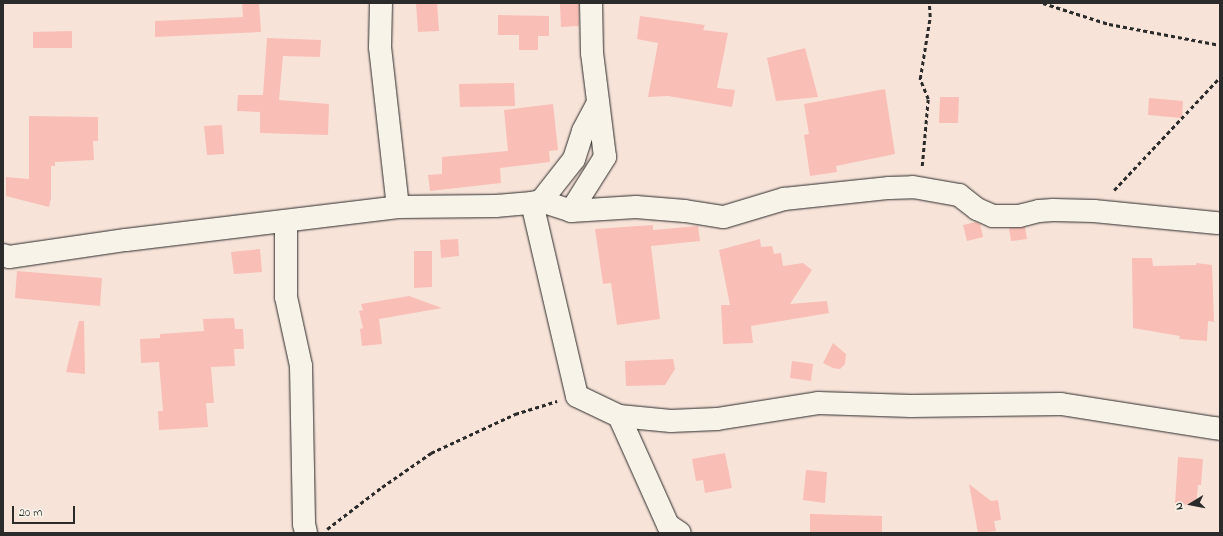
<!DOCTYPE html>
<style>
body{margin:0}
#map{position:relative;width:1223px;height:536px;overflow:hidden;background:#f8e3d9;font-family:"Indie Flower",sans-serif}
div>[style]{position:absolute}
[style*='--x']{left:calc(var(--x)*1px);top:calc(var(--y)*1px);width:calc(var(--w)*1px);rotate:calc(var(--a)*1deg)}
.building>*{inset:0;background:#f9beb5}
.path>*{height:2.5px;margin-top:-1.25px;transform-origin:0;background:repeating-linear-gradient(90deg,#2b2b2b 0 4px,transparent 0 7px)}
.roads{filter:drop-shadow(0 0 1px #2b2b2b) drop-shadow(0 0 1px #2b2b2b)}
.minor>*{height:22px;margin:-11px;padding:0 11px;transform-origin:11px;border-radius:11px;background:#f7f3e8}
span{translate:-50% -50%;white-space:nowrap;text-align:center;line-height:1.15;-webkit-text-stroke:4px #f7f3e8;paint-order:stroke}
.frame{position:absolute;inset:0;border:4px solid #2b2b2b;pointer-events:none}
.north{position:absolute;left:1171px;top:484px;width:40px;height:40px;-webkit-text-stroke:3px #f7f3e8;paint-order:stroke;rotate:260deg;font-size:11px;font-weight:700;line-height:16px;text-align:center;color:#2b2b2b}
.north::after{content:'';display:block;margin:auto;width:14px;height:18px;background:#2b2b2b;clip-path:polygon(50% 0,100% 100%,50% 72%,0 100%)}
.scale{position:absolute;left:12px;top:506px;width:63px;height:18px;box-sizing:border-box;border:2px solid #2b2b2b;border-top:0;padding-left:5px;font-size:12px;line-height:14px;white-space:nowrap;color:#2b2b2b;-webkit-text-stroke:3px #f7f3e8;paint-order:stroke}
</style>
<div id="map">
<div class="building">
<div style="clip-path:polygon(242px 3px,259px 3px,261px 32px,155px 37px,155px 21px,243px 17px)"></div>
<div style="clip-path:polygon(416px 3px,437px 3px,439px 31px,418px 32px)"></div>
<div style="clip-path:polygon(560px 3px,579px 3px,579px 26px,561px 27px)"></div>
<div style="clip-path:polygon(498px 15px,549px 16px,549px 36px,538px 36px,538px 50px,519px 50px,519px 35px,498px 35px)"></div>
<div style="clip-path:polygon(640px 16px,705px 25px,703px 30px,728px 33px,717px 88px,735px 90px,732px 107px,668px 96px,648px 97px,658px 43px,637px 39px)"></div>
<div style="clip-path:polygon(72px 31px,72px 48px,33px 48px,33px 32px)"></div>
<div style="clip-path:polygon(267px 38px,321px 40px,320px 57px,283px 56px,279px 100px,329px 104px,328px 135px,260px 133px,260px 112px,237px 111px,238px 95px,263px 95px)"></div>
<div style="clip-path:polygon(805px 48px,818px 97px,776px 101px,767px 58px)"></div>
<div style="clip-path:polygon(514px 83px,515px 106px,460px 107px,459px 84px)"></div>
<div style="clip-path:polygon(885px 89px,895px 154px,836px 166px,837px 172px,810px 176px,804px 135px,809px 134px,804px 104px)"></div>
<div style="clip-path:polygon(940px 97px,959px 97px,958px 123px,939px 123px)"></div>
<div style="clip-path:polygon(1149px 98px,1183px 101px,1182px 118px,1148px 115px)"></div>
<div style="clip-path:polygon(553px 104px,558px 150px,549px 151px,550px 162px,500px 168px,501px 183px,430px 191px,428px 175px,442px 174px,442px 157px,508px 151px,504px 110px)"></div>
<div style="clip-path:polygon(29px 116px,98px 117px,98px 141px,93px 141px,94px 160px,55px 162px,55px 166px,51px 166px,51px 198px,49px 207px,6px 196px,6px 177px,29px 179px)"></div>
<div style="clip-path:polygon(222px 125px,224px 154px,207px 155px,204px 126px)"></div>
<div style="clip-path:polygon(976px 222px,980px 224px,983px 237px,967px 241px,963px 225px)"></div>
<div style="clip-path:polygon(653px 225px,653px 230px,698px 226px,700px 241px,651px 246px,660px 319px,617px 325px,611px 283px,603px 284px,595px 229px)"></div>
<div style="clip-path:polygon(1025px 227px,1027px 239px,1011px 241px,1009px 228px)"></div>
<div style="clip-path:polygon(458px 239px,459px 256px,441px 258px,440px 240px)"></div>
<div style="clip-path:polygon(760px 239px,761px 247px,772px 246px,774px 254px,781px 253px,783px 266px,803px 263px,812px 270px,790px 304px,827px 301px,829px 313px,751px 326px,753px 343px,723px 344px,721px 305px,730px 305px,719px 250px)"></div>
<div style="clip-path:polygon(260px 249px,262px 272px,234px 274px,231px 252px)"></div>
<div style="clip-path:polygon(414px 251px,432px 251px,432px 287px,414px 288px)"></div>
<div style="clip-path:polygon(1132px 258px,1152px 258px,1153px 266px,1196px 265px,1196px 263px,1212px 265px,1214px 322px,1208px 321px,1207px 341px,1179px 339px,1180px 336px,1133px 328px)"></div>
<div style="clip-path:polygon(17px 271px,102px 278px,100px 306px,15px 298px)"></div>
<div style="clip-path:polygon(409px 296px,442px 308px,379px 319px,382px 344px,362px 346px,360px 329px,363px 328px,359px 311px,363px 310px,361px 304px)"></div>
<div style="clip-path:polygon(234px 318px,235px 329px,243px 329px,244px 349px,234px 349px,235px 366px,211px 367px,214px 403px,206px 403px,208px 427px,159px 430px,158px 411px,163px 411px,159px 362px,141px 363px,140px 339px,160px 338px,160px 334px,204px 331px,203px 319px)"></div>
<div style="clip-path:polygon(79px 321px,84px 321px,85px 374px,66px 372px)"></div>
<div style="clip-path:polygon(833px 343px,846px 354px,845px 364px,840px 369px,833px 368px,823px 363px)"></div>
<div style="clip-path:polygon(673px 359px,675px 369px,665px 385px,626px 386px,625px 361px)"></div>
<div style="clip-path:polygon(792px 361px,813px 364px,811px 381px,790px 378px)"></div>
<div style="clip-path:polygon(725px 453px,732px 488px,705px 493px,703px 480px,696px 481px,692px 459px)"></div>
<div style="clip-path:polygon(1178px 457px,1203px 459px,1201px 485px,1198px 485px,1196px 506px,1175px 503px)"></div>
<div style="clip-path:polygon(806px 470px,827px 472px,825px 503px,803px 500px)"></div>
<div style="clip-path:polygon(969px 484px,991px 501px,998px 500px,1001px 520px,994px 521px,996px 531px,978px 533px)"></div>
<div style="clip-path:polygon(810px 514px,882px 516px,882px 533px,810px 533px)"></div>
</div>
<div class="path">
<div style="--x:1043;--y:3;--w:69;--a:17.7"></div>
<div style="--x:1109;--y:24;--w:113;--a:10.7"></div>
<div style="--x:922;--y:166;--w:67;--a:-84.9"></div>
<div style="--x:928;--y:99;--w:22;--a:-112"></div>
<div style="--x:920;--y:79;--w:63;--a:-80.8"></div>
<div style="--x:930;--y:17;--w:14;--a:-94"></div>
<div style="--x:1114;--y:190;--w:155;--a:-46.8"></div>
<div style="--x:327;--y:529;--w:69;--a:-37.4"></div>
<div style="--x:382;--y:487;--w:60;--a:-34.8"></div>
<div style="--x:431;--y:453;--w:93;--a:-24.9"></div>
<div style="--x:515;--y:414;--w:44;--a:-17.2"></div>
</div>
<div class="roads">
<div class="minor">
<div style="--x:381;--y:3;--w:44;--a:91.3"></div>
<div style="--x:380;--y:47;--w:161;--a:83.6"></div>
<div style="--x:541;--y:201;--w:53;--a:-51.8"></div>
<div style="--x:574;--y:159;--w:29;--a:-72"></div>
<div style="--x:583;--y:131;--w:32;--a:-62"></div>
<div style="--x:532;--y:203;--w:9;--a:-13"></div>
<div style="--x:541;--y:201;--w:32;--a:18"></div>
<div style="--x:571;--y:211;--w:65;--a:-3.5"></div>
<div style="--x:636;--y:207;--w:49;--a:4.7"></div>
<div style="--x:685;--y:211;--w:39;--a:9"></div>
<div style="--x:724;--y:217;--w:63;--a:-16.7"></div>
<div style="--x:784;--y:199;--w:106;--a:-6"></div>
<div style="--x:889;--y:188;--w:24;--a:-2"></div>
<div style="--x:913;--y:187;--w:47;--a:9.9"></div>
<div style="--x:959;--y:195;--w:23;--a:38"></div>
<div style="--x:977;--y:209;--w:17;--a:24"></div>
<div style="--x:993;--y:216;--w:26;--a:0"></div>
<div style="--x:1019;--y:216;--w:21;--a:-14"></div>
<div style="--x:1039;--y:211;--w:14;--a:-4"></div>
<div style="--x:1053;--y:210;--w:41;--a:1.4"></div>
<div style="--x:1094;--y:211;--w:124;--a:5.6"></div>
<div style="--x:571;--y:211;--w:64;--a:-57.8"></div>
<div style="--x:605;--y:157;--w:105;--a:-97.1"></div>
<div style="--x:592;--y:53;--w:50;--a:-91.1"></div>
<div style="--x:286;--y:221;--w:76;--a:90"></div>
<div style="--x:286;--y:297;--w:71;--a:77.7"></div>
<div style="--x:301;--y:366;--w:158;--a:88.9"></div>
<div style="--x:304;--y:524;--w:9;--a:77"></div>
<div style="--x:3;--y:255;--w:6;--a:18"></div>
<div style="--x:9;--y:257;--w:118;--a:-8.3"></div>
<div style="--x:126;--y:240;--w:274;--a:-6.9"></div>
<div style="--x:398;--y:207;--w:98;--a:-0.6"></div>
<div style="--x:496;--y:206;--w:36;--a:-5"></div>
<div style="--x:532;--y:203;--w:198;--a:76.9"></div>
<div style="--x:577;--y:396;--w:47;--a:25.5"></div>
<div style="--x:619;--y:416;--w:120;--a:65.8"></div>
<div style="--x:668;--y:525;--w:14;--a:34"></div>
<div style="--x:619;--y:416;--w:52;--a:5.5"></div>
<div style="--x:671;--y:421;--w:46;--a:-2.5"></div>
<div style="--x:717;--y:419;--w:102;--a:-9"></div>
<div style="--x:818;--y:403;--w:93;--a:1.8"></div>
<div style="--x:911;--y:406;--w:150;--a:-0.8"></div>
<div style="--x:1061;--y:404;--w:161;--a:8.9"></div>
</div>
</div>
<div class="frame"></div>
<div class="north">N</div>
<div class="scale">20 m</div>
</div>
